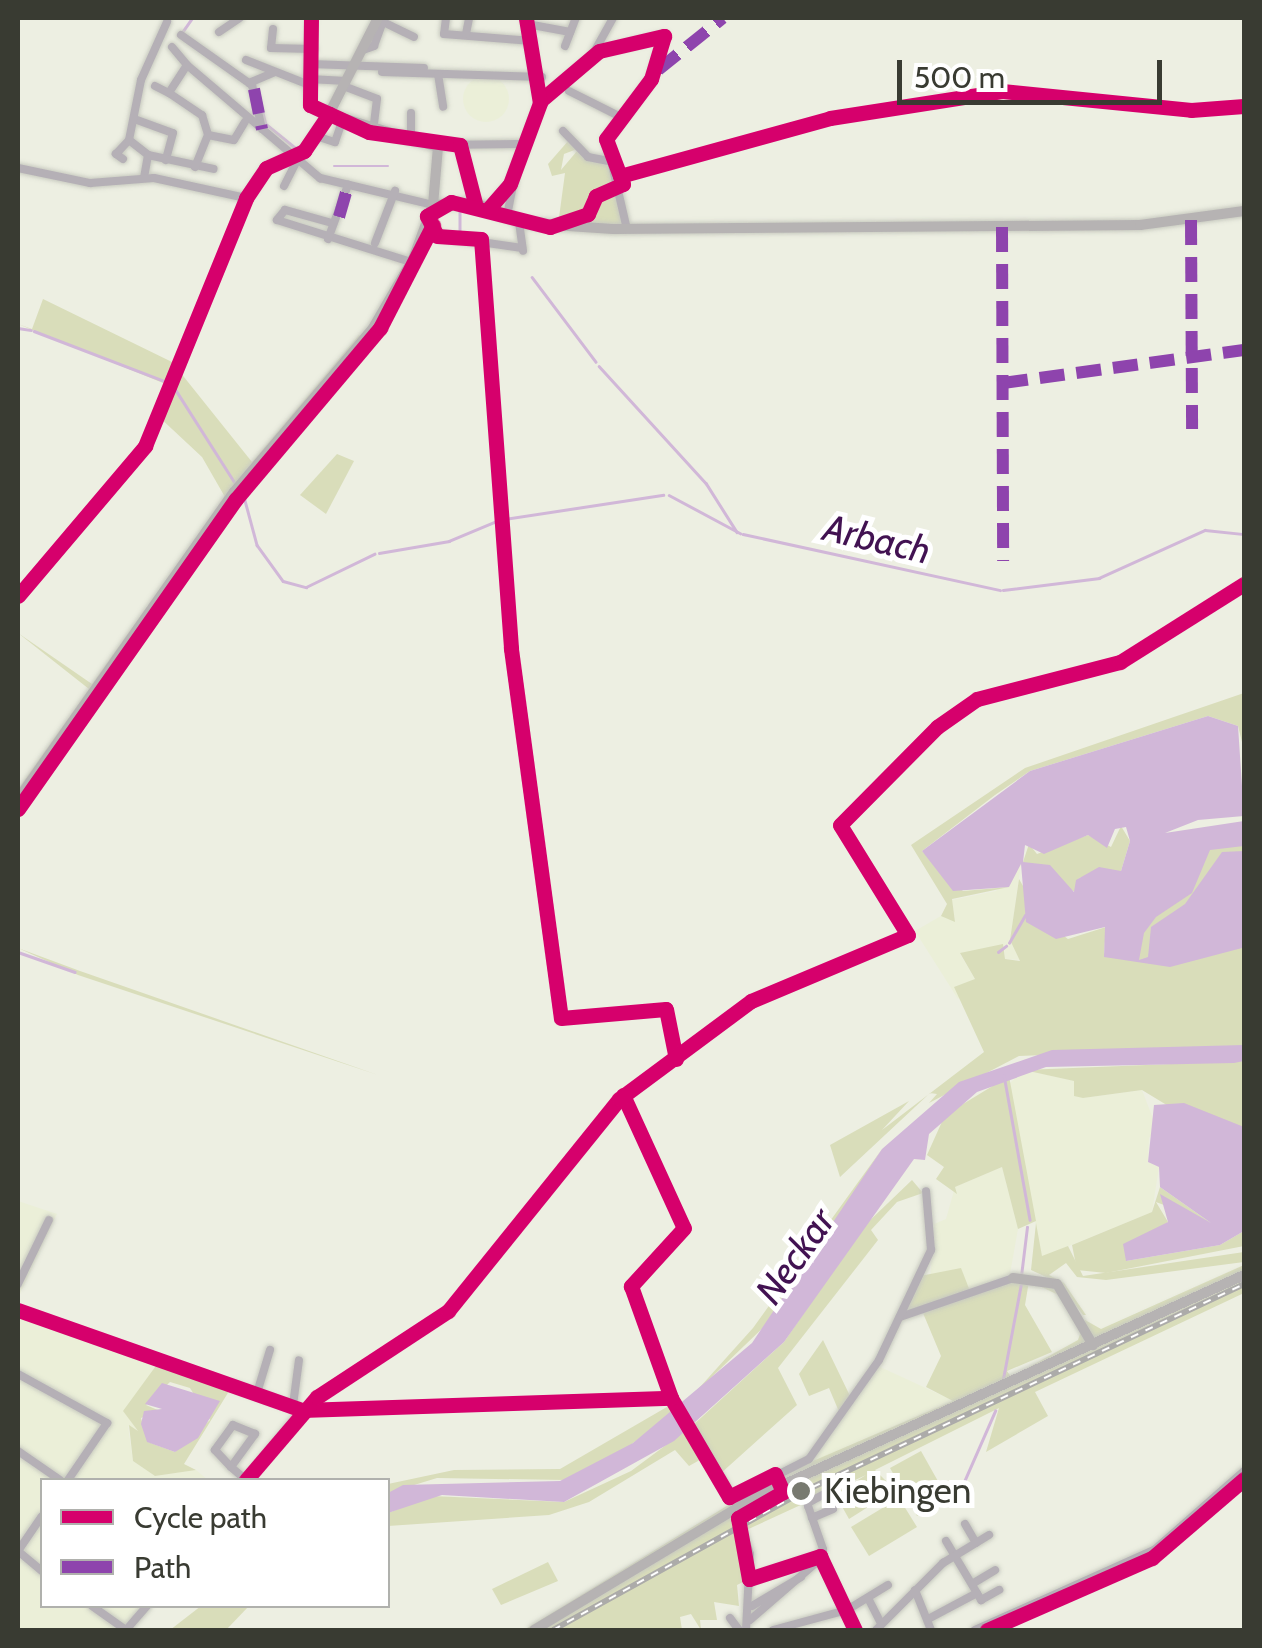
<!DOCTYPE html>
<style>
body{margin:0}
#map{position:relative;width:1262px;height:1648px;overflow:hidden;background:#edefe2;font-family:Cabin,sans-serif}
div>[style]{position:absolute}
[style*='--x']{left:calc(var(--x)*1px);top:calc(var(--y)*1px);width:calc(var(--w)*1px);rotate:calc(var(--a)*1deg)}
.built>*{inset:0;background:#ebefd8}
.round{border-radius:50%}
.green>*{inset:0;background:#d9ddba}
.water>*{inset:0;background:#d1b7d8}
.stream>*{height:2.5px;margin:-1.25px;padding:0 1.25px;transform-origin:1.25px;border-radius:1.25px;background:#d1b7d8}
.roads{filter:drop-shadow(0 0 2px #c8cac0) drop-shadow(0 0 2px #c8cac0)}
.minor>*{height:8px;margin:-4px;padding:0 4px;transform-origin:4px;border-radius:4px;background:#b5b0b6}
.major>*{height:10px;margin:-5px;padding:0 5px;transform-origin:5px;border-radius:5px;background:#b6b3b3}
.rail>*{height:6px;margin-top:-3px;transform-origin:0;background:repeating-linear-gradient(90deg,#fff 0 8px,#acaba9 0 16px);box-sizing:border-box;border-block:2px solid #acaba9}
.bridges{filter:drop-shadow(0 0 2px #c8cac0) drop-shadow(0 0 2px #c8cac0)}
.minor-bridge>*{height:8px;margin:-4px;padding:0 4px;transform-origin:4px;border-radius:4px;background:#b5b0b6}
.quiet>*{height:12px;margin-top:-6px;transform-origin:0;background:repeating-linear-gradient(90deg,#8e44ad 0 25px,transparent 0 37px)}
.cycleway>*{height:15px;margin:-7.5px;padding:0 7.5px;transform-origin:7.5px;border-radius:7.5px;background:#d6006c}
.dots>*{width:28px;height:28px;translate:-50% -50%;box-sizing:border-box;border:5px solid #fff;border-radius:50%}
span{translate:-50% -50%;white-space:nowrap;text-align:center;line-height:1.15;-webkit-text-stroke:10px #fff;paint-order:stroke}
.poi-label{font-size:35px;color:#393b32}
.left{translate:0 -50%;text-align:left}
.water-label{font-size:38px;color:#421252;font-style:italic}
.frame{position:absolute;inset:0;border:20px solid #393b32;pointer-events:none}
.legend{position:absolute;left:40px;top:1478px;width:350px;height:130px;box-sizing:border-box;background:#fff;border:2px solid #b0b1ad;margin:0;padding:12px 18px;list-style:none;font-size:30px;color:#393b32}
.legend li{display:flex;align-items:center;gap:20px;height:50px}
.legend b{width:50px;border:2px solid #b0b1ad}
.scale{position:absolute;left:897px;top:60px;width:265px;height:45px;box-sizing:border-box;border:5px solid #393b32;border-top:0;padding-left:12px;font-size:30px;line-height:35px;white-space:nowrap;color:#393b32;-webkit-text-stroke:8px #fff;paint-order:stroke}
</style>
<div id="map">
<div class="built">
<div class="round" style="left:463px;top:76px;width:46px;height:46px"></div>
<div style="clip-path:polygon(1021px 864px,1010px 940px,1020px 960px,1005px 959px,1004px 949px,960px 954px,975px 979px,958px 999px,915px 931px,946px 913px,955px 922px,952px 900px,996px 891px)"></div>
<div style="clip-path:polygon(1024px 1070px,1075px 1081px,1083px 1098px,1142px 1090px,1157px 1129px,1149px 1138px,1148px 1162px,1159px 1167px,1152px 1212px,1042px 1257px,1009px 1084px)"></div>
<div style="clip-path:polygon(1002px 1167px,1018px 1229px,1010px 1274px,970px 1291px,930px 1280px,934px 1224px,946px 1219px,955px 1187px)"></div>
<div style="clip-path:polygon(18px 1201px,57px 1214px,18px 1298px)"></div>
<div style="clip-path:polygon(18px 1310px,158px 1363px,124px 1411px,138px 1431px,128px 1426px,133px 1461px,155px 1476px,196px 1470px,208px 1480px,42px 1480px,42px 1606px,142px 1606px,123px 1630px,18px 1630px)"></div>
<div style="clip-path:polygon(878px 1366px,954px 1401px,814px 1464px,810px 1461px)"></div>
</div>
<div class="green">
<div style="clip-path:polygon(569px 140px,577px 149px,564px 154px,561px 170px,577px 151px,612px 167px,625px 227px,558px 225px,565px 173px,552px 176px,548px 164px)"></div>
<div style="clip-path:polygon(428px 222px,411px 279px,372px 339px,236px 499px,18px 809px,18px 789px,89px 689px,18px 633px,92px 684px,225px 497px,202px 457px,157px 415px,168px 385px,18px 324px,32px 329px,43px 299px,172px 362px,252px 462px,359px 335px,369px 338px)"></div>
<div style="clip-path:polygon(337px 454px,354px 461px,326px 514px,300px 495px)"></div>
<div style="clip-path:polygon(1244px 693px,1244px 750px,1238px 726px,1208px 716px,1030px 771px,995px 795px,922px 851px,963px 891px,1009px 887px,952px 899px,955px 922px,941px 916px,947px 904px,911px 845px,1025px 768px)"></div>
<div style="clip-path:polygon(1121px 826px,1130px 841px,1121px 871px,1079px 878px,1075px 892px,1023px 862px,1029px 844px,1037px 854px,1088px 835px,1111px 847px)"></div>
<div style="clip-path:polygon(1244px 845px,1244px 1047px,1019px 1056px,929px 1103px,937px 1094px,930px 1093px,840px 1177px,830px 1145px,909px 1101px,882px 1130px,984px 1052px,954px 987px,975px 979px,960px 953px,1003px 944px,1005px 959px,1020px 961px,1010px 940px,1019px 879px,1030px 898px,1025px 908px,1068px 939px,1106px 927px,1104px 954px,1168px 853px)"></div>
<div style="clip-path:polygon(18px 948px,80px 971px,378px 1075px,78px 975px)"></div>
<div style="clip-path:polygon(1244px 1061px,1244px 1152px,1142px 1090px,1083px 1098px,1074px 1096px,1074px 1081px,1024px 1070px)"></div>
<div style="clip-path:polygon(1009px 1076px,1036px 1221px,1018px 1229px,1002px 1167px,955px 1187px,957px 1194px,936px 1179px,944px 1167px,927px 1155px,945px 1115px)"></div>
<div style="clip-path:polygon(882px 1149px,772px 1319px,691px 1397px,753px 1328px)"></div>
<div style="clip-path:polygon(912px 1180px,923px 1193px,897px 1202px,871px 1230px,878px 1240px,778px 1368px,797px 1405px,720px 1474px,692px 1426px,784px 1342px,864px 1226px)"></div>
<div style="clip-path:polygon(1160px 1187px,1211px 1223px,1156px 1202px,1168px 1222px,1126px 1261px,1220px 1245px,1244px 1231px,1244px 1246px,1106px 1273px,1077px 1270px,1072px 1245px,1152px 1212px)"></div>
<div style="clip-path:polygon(1036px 1223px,1042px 1256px,1068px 1246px,1083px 1276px,1244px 1252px,1244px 1262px,1106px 1280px,1077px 1277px,1066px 1263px,1049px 1275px,1064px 1283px,1086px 1315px,1083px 1315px,1059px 1283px,1031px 1270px)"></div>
<div style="clip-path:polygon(1244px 1265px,1244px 1293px,1035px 1392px,1048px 1416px,986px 1452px,999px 1408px,875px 1470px,895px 1490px,849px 1519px,835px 1494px,866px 1475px,742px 1532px,747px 1580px,737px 1585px,739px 1606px,714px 1602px,717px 1620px,700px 1620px,701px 1630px,691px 1614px,680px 1617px,682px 1630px,524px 1630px,771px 1479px,953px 1401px,926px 1387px,941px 1356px,923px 1313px,1018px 1280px,1050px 1282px,1067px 1299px,1029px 1281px,1025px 1305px,1052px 1352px,1007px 1371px,1011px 1377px,1078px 1340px,1085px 1320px,1101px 1329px)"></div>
<div style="clip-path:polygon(961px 1268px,970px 1291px,904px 1315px,920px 1276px)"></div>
<div style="clip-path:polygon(823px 1340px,851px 1398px,840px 1414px,829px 1388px,809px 1396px,799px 1374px)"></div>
<div style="clip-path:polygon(evenodd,158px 1363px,231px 1388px,184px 1464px,196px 1470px,155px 1476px,133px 1461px,129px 1425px,138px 1431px,123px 1411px,158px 1363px,170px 1382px,190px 1388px,210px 1420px,175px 1452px,148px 1442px,141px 1418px,160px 1411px,146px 1405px,170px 1382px)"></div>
<div style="clip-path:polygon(672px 1404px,672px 1414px,609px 1461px,565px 1480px,437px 1478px,388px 1493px,388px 1484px,454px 1470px,560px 1469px)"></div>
<div style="clip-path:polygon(689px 1428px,707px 1456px,689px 1466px,675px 1450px,589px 1502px,549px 1515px,388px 1526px,388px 1513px,432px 1496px,564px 1502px,631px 1471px)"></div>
<div style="clip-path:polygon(921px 1451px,948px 1499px,917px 1516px,890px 1468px)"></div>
<div style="clip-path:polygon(899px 1498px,917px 1527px,869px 1556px,851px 1527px)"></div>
<div style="clip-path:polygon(548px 1562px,558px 1581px,501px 1605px,492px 1589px)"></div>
<div style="clip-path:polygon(201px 1606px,249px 1606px,226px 1630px,170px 1630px)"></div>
</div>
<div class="water">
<div style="clip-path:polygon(evenodd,1208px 716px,1238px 726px,1244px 816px,1198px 820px,1165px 833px,1244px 821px,1244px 846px,1210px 850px,1192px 893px,1156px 917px,1144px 933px,1139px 960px,1148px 957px,1151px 927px,1185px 904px,1222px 852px,1244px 851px,1242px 948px,1170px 967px,1104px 957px,1105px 927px,1056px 939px,1026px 922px,1021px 864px,1009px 887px,953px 891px,922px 851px,1030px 771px,1208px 716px,1115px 829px,1126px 827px,1130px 841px,1121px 871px,1099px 867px,1076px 880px,1074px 892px,1050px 865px,1023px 862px,1025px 845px,1044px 854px,1088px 835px,1107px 848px,1115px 829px)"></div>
<div style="clip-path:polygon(1244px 1045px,1244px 1061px,1234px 1063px,1046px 1067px,977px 1092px,929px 1134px,925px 1160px,914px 1159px,784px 1342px,674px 1441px,564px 1502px,442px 1495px,388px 1513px,388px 1493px,403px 1485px,560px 1481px,633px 1443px,752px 1343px,882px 1149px,959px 1082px,1052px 1050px)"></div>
<div style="clip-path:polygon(1184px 1103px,1244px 1127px,1244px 1231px,1220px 1245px,1126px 1261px,1123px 1244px,1168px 1222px,1160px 1194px,1211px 1223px,1160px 1187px,1159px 1167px,1148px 1162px,1154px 1105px)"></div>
<div style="clip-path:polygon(162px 1383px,220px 1401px,198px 1438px,175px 1452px,147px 1442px,141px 1424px,144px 1411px,162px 1409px,145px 1404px)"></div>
</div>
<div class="stream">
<div style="--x:183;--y:31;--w:16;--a:-55"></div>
<div style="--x:257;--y:89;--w:36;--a:76"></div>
<div style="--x:266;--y:124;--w:40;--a:39"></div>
<div style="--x:334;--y:166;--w:54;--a:0"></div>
<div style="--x:460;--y:207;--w:28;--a:90"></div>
<div style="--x:532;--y:277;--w:106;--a:53"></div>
<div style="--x:18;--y:328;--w:13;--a:9"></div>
<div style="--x:34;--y:331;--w:148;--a:21"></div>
<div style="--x:172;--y:384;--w:117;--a:57.5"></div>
<div style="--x:599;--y:366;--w:159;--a:47.6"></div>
<div style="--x:706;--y:483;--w:58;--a:57.7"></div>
<div style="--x:243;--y:493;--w:54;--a:74.9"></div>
<div style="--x:257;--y:545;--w:44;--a:54.2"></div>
<div style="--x:283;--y:581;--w:24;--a:15"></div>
<div style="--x:306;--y:587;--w:76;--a:-25.9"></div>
<div style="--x:669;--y:495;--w:81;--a:28.2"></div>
<div style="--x:504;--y:519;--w:161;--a:-8.6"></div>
<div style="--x:743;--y:534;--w:263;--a:12.3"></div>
<div style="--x:379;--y:553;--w:71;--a:-9.7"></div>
<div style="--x:449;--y:541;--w:54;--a:-22.8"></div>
<div style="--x:1003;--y:590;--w:97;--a:-7.1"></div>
<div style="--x:1099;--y:578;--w:116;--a:-24.4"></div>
<div style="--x:1205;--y:530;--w:39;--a:6"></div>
<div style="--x:1009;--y:943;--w:32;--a:-60"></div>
<div style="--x:18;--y:952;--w:60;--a:19.3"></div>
<div style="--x:998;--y:952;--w:10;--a:-37"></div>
<div style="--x:1004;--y:1075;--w:147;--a:79.8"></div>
<div style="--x:1021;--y:1276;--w:49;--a:-83"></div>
<div style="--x:1003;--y:1379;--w:97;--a:-79.3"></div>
<div style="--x:963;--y:1484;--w:80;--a:-66.3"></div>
</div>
<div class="roads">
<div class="minor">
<div style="--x:446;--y:18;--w:16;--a:97"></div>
<div style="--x:444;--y:34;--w:88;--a:4.5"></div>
<div style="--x:377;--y:19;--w:41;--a:25.9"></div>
<div style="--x:527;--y:24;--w:44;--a:10.5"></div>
<div style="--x:273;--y:29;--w:19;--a:96"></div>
<div style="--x:271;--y:48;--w:42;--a:1.4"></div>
<div style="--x:219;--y:32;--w:25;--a:-34"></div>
<div style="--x:466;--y:34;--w:16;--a:-79"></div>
<div style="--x:181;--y:35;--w:87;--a:35.2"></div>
<div style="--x:252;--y:85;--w:45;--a:77.2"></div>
<div style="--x:565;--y:46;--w:30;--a:-69"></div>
<div style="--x:172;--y:47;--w:23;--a:50"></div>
<div style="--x:187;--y:65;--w:33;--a:123"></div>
<div style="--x:169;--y:93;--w:40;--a:34"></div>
<div style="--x:202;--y:115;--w:21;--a:73"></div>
<div style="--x:363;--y:50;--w:12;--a:-20"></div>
<div style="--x:374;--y:46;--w:27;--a:-70"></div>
<div style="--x:593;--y:54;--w:41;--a:-60.9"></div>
<div style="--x:246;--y:60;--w:66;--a:21.5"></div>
<div style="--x:310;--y:64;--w:114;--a:2"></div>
<div style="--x:187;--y:65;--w:175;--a:40.4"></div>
<div style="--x:320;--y:178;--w:116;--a:13.4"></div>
<div style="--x:382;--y:72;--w:160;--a:1.8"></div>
<div style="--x:438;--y:74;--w:33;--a:81"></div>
<div style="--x:309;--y:79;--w:33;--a:3"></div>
<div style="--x:249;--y:83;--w:28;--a:-23"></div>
<div style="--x:307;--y:84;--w:66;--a:-86.5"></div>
<div style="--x:155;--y:86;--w:16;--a:27"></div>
<div style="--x:346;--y:87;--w:33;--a:21"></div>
<div style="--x:377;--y:99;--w:34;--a:97"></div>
<div style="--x:569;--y:91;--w:56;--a:26.6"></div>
<div style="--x:540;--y:101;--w:77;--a:-40.3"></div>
<div style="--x:599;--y:51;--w:67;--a:-13"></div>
<div style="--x:664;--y:36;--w:45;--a:106.8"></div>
<div style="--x:651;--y:79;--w:75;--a:126.9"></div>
<div style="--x:606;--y:139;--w:92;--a:76.9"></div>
<div style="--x:137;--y:120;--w:38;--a:20"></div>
<div style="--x:173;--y:133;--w:28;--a:105"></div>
<div style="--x:563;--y:131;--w:36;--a:46"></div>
<div style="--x:588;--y:157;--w:21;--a:11"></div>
<div style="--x:208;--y:135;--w:26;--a:11"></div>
<div style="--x:234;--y:140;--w:21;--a:-59"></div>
<div style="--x:316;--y:136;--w:20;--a:18"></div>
<div style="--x:335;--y:142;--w:21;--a:-71"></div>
<div style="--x:129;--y:140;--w:24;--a:38"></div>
<div style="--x:148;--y:155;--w:22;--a:100"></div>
<div style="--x:411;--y:140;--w:27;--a:-90"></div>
<div style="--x:437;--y:145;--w:83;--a:-0.7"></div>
<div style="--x:460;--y:145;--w:60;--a:75.5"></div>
<div style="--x:148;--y:155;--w:67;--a:12"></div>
<div style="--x:123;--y:159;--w:9;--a:-144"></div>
<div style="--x:116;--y:154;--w:19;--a:-47"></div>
<div style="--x:129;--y:140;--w:61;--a:-78.7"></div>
<div style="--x:141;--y:80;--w:64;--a:-65.9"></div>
<div style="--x:195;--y:167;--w:35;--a:-68"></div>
<div style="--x:18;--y:168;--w:74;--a:11.8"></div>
<div style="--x:90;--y:183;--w:64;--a:-4.5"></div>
<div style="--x:154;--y:178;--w:94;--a:12.3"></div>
<div style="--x:246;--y:198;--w:36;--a:-56"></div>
<div style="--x:266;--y:168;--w:42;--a:-24.1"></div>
<div style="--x:304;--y:151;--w:45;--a:-56"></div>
<div style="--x:329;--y:114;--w:21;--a:-155"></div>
<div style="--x:310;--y:105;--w:21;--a:-98"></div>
<div style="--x:284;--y:186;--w:28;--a:-63"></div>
<div style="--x:490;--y:207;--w:30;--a:-49"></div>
<div style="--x:510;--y:184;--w:86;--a:-69.7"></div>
<div style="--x:540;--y:103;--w:86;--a:-99.4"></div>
<div style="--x:427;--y:216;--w:23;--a:59"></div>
<div style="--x:439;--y:236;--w:84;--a:8.2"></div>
<div style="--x:507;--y:216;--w:37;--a:-79"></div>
<div style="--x:519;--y:222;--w:29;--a:82"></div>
<div style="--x:332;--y:223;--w:49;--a:-164.5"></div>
<div style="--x:285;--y:210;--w:13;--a:129"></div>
<div style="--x:277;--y:220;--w:140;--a:17.4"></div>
<div style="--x:328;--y:239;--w:58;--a:-69.7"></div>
<div style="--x:375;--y:243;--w:56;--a:-69"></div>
<div style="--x:18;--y:1284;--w:71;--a:-64.2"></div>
<div style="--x:900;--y:1317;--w:120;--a:-19"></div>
<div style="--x:18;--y:1374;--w:102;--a:28.8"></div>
<div style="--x:107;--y:1423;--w:69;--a:124.4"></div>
<div style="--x:232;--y:1385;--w:74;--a:19.7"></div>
<div style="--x:302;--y:1410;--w:90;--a:128.7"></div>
<div style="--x:257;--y:1393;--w:45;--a:-73.2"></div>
<div style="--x:293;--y:1405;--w:45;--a:-82.4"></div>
<div style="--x:692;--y:1428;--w:81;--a:60.3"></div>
<div style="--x:732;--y:1498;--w:86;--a:-26.9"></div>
<div style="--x:809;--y:1459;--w:121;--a:-54.7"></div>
<div style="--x:879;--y:1360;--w:122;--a:-64.7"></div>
<div style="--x:931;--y:1250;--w:59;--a:-94.8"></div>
<div style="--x:18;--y:1451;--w:51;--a:34.6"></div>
<div style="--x:231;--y:1467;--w:41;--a:-54"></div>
<div style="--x:255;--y:1434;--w:24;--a:-158"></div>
<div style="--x:233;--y:1425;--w:31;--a:126"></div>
<div style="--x:215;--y:1450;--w:23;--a:47"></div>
<div style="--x:231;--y:1467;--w:20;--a:41"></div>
<div style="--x:965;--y:1524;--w:22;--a:60"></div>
<div style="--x:946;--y:1541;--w:69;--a:59.3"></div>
<div style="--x:981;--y:1600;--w:21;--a:-29"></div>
<div style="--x:18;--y:1551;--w:42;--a:-55.6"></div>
<div style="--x:18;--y:1551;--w:31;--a:40"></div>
<div style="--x:820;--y:1556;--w:82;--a:64.7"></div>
<div style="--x:749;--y:1579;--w:75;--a:-17.9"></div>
<div style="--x:972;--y:1584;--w:27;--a:-31"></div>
<div style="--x:915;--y:1590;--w:43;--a:68.2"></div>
<div style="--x:868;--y:1598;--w:27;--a:63"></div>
<div style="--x:92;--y:1606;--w:42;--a:35.2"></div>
<div style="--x:752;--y:1606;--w:57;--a:-30.6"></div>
<div style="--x:730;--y:1618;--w:15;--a:53"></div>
<div style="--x:930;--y:1618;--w:53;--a:-28"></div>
<div style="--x:750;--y:1620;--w:89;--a:-40.9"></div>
<div style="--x:817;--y:1562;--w:14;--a:-65"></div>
<div style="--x:823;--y:1549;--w:46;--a:-109.2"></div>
<div style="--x:808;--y:1506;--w:3;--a:-90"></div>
<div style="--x:808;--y:1503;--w:21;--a:-29"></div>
<div style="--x:826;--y:1493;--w:17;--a:66"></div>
<div style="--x:833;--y:1509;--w:23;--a:157"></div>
<div style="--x:126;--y:1630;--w:32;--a:-49"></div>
<div style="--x:746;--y:1630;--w:76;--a:-87"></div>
<div style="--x:750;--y:1554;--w:38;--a:-108"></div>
<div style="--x:738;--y:1518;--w:53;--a:-31.9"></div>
<div style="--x:773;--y:1630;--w:77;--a:-15.1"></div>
<div style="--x:847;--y:1610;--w:48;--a:-31.4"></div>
<div style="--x:876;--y:1630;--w:95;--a:-45"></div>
<div style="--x:943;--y:1563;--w:54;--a:-31.3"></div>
<div style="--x:975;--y:1630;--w:196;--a:-24.1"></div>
<div style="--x:1154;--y:1550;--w:120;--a:-41.3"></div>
</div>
<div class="major">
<div style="--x:433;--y:205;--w:42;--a:-2.7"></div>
<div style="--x:475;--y:203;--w:53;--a:22.2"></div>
<div style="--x:524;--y:223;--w:89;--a:3.9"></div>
<div style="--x:613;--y:229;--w:527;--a:-0.43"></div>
<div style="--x:1140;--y:225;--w:105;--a:-7.7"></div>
<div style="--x:18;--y:799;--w:375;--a:-54.9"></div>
<div style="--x:234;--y:492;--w:215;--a:-49.7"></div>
<div style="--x:373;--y:328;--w:80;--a:-59.9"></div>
<div style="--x:413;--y:259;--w:58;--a:-69.7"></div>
<div style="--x:433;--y:205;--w:58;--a:-85.1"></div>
<div style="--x:438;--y:147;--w:114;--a:-163.2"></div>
<div style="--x:329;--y:114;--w:108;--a:-63"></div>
<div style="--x:1013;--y:1278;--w:44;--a:7.8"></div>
<div style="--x:1057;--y:1284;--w:71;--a:59.5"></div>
<div style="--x:534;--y:1630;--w:254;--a:-31"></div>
<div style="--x:752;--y:1499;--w:541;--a:-24.48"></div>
</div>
</div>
<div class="rail">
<div style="--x:553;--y:1630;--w:280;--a:-29"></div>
<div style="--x:798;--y:1494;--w:493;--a:-25.2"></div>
</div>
<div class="bridges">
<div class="minor-bridge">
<div style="--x:778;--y:1480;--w:11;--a:63"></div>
</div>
</div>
<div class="quiet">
<div style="--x:658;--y:70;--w:83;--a:-38.7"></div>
<div style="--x:254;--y:89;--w:41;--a:78.7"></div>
<div style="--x:339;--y:217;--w:33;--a:-74"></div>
<div style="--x:1191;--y:220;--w:209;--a:89.7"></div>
<div style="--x:1002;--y:227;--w:334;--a:89.8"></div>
<div style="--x:1003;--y:383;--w:243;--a:-7.8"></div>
</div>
<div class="cycleway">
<div style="--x:311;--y:18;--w:87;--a:90.7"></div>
<div style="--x:310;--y:105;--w:65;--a:24.6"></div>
<div style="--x:369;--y:132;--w:92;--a:8.1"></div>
<div style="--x:460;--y:145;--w:60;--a:75.5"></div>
<div style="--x:540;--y:101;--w:77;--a:-40.3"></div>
<div style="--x:599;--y:51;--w:67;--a:-13"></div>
<div style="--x:664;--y:36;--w:45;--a:106.8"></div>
<div style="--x:651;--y:79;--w:75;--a:126.9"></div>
<div style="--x:606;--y:139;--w:48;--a:69.3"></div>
<div style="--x:623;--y:184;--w:30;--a:156"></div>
<div style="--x:596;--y:196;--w:20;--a:114"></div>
<div style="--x:588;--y:214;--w:40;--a:161.1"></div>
<div style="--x:550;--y:227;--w:102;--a:-165.8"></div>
<div style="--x:451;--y:202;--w:28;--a:150"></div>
<div style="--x:427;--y:216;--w:22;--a:63"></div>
<div style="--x:437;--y:236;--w:44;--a:3.9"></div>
<div style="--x:481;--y:239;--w:411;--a:85.8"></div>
<div style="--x:511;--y:649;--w:372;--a:82.3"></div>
<div style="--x:561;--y:1018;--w:105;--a:-4.9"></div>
<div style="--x:666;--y:1009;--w:51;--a:78.7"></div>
<div style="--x:620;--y:176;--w:218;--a:-15.4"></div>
<div style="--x:830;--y:118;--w:174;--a:-8.9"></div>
<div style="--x:1002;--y:91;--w:190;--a:5.7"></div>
<div style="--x:1191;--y:110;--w:53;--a:-4.3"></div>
<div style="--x:490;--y:207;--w:30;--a:-49"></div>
<div style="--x:510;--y:184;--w:86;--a:-69.7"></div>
<div style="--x:540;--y:103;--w:86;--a:-99.4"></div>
<div style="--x:18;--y:596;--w:197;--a:-49.7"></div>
<div style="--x:145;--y:446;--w:268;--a:-67.8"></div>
<div style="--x:246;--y:198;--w:36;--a:-56"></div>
<div style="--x:266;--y:168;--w:42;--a:-24.1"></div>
<div style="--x:304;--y:151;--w:45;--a:-56"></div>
<div style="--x:18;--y:809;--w:379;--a:-54.9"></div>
<div style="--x:236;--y:499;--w:224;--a:-49.9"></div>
<div style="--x:380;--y:328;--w:116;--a:-62.8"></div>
<div style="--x:623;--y:1095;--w:146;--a:65.4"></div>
<div style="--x:684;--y:1228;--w:79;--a:132.4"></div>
<div style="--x:631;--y:1286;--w:119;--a:70.3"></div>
<div style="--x:671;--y:1398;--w:115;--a:59.6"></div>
<div style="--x:729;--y:1497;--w:51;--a:-26.6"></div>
<div style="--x:775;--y:1474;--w:20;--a:66"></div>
<div style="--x:783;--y:1492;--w:52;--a:150"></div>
<div style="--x:738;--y:1518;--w:62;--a:79.8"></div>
<div style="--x:749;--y:1579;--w:75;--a:-17.9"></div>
<div style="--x:820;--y:1556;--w:82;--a:64.7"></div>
<div style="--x:18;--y:1310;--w:301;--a:19.4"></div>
<div style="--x:302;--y:1410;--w:369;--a:-1.9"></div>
<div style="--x:246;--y:1480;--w:109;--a:-49.5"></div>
<div style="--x:317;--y:1397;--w:157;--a:-33.3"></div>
<div style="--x:448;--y:1311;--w:272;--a:-51.1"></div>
<div style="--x:619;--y:1099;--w:164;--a:-36.6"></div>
<div style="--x:751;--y:1001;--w:170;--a:-22.8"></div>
<div style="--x:908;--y:935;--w:129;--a:-121.7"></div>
<div style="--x:840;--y:825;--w:138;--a:-45.3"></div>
<div style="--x:937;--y:727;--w:49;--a:-35"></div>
<div style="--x:977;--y:699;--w:148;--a:-14.5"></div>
<div style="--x:1120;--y:662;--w:146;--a:-32.2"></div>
<div style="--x:987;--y:1630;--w:180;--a:-23.6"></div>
<div style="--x:1152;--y:1558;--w:121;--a:-40.7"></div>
</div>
<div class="dots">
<div style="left:801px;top:1491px;background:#787a70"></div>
</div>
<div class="poi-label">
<span class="left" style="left:824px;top:1491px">Kiebingen</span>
</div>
<div class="water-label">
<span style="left:877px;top:539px;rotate:13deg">Arbach</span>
<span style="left:795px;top:1256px;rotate:-55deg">Neckar</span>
</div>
<div class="frame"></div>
<ul class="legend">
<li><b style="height:12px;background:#d6006c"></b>Cycle path</li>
<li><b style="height:12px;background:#8e44ad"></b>Path</li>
</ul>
<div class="scale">500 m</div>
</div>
